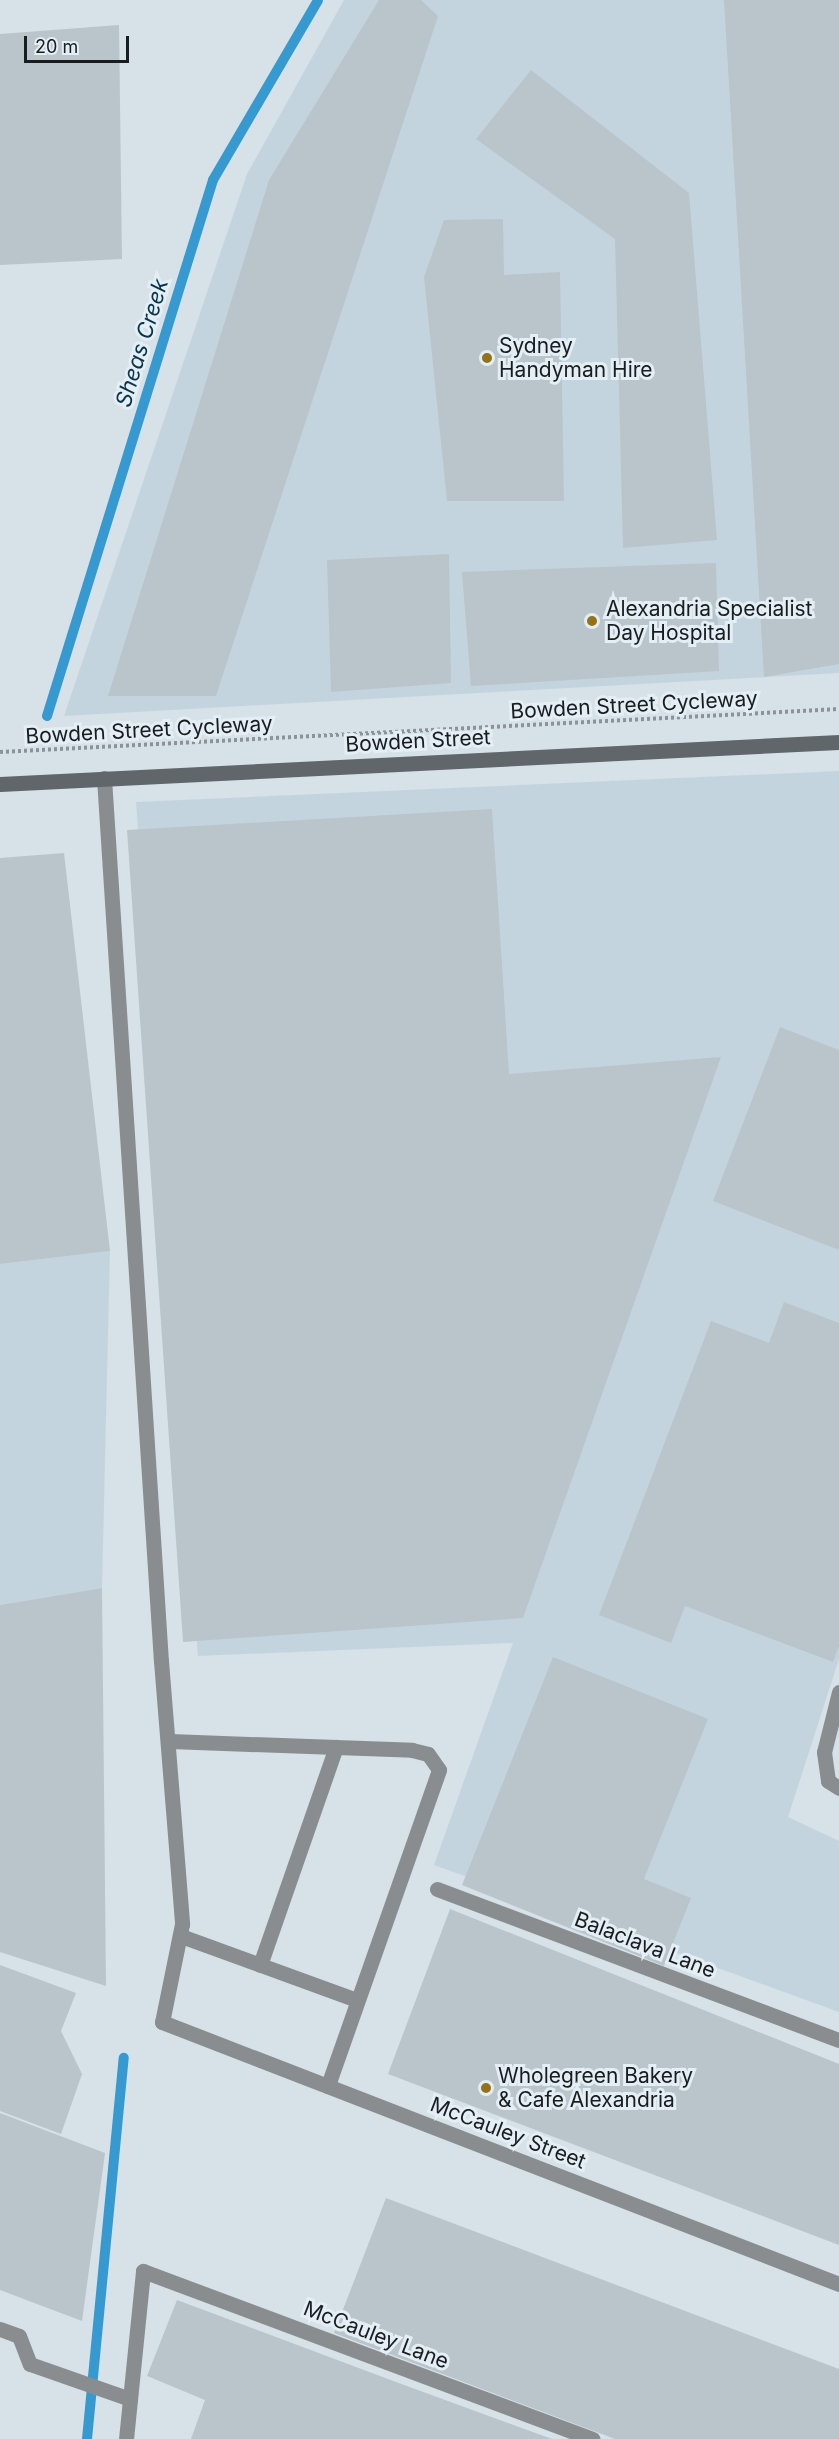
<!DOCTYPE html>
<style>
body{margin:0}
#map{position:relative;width:839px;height:2439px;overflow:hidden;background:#d7e1e8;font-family:Inter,sans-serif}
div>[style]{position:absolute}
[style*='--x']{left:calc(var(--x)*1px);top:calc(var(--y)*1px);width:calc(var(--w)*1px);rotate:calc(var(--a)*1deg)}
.built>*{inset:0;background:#c4d4df}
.stream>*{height:10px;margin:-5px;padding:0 5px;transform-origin:5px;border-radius:5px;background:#369ad0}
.building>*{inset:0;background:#bac4cb}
.path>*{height:4px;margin-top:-2px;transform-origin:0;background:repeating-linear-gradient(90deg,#8c9398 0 3px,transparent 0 6px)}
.lane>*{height:15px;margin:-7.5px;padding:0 7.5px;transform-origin:7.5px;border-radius:7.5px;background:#898d90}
.street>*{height:15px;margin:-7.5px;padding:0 7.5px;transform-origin:7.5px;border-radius:7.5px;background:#898d90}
.secondary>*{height:15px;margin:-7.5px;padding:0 7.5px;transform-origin:7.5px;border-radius:7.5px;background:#60666a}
.dots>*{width:16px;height:16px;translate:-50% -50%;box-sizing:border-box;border:3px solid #e4eef5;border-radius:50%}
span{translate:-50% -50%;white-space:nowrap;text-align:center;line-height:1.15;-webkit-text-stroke:6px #e4eef5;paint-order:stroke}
.poi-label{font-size:21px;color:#1a1d20}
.left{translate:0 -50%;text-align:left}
.street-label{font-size:21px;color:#1a1d20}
.water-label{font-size:22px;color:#09344a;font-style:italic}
.scale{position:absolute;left:24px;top:36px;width:105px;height:27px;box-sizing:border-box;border:3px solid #1a1d20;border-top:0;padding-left:8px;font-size:18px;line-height:21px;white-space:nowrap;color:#1a1d20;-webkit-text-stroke:4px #e4eef5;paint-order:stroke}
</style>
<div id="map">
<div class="built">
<div style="clip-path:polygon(344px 0,839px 0,839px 673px,64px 716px,247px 174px)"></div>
<div style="clip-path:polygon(839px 771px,839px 1659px,788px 1817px,839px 1841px,839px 2012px,434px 1865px,513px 1643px,198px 1656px,136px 802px)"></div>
<div style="clip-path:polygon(110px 1251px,102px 1588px,0 1605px,0 1264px)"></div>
</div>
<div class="stream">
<div style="--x:47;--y:716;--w:561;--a:-72.79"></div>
<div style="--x:213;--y:180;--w:208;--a:-59.7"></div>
<div style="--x:87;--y:2439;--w:383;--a:-84.5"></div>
</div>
<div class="building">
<div style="clip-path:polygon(379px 0,421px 0,438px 16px,216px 696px,108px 696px,269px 180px)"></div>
<div style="clip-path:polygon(724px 0,839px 0,839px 664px,764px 677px)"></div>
<div style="clip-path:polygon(119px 25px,122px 259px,0 265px,0 34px)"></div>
<div style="clip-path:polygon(531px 70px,689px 193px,717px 540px,623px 548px,615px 239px,476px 139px)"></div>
<div style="clip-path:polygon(503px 219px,504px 275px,560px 272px,564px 501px,447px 501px,424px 277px,444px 220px)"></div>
<div style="clip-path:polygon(449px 554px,451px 683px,331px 692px,327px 560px)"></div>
<div style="clip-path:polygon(716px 563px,719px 671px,471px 686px,462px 572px)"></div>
<div style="clip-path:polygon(492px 809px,509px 1074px,721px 1057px,523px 1618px,183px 1642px,127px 830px)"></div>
<div style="clip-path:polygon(64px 853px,110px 1251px,0 1264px,0 858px)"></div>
<div style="clip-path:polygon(780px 1027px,839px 1050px,839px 1250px,713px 1201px)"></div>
<div style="clip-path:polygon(784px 1302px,839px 1323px,839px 1646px,833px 1662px,685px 1606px,671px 1643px,599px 1615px,711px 1321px,769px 1343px)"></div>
<div style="clip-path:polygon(102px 1588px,106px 1986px,0 1952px,0 1605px)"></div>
<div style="clip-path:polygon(553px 1657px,708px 1719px,644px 1879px,691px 1898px,664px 1966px,462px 1885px)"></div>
<div style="clip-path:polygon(450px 1909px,839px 2064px,839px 2245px,388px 2074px)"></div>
<div style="clip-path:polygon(0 1965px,76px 1993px,61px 2031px,82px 2074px,61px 2134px,0 2111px)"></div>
<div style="clip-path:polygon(0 2113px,105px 2153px,82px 2321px,0 2290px)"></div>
<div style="clip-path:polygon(386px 2198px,839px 2369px,839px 2439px,615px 2439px,334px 2333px)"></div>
<div style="clip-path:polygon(177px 2300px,396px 2382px,552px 2439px,191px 2439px,205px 2400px,147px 2376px)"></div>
</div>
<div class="path">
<div style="--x:0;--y:752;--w:840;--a:-2.93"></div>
</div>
<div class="lane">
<div style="--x:104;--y:778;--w:885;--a:86.31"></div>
<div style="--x:161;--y:1661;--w:264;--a:85.4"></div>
<div style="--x:182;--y:1924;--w:100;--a:101.5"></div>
<div style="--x:839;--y:1692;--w:62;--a:104"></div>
<div style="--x:824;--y:1752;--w:29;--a:82"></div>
<div style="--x:828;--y:1781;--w:13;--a:32"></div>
<div style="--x:170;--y:1741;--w:242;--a:2.1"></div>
<div style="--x:412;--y:1750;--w:16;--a:14"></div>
<div style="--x:428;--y:1754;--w:19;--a:55"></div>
<div style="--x:439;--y:1770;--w:335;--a:109.4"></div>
<div style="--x:437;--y:1889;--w:429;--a:20.6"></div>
<div style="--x:181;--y:1936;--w:187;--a:20"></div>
<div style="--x:260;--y:1965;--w:231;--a:-70.8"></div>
<div style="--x:0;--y:2329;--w:20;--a:20"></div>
<div style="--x:19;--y:2336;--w:30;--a:69"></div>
<div style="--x:30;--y:2364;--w:106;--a:19.3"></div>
<div style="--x:126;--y:2439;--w:169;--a:-84.2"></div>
<div style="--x:143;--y:2271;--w:480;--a:20.5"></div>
</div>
<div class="street">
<div style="--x:162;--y:2022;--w:726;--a:21.16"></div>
</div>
<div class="secondary">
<div style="--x:0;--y:784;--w:840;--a:-2.87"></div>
</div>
<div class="dots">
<div style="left:487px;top:358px;background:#93721a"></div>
<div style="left:592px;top:621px;background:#93721a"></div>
<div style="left:486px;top:2088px;background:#93721a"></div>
</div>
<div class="poi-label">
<span class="left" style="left:499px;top:358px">Sydney<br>Handyman Hire</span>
<span class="left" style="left:606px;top:621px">Alexandria Specialist<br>Day Hospital</span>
<span class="left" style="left:498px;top:2088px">Wholegreen Bakery<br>&amp; Cafe Alexandria</span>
</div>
<div class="street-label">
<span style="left:634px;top:705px;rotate:-3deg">Bowden Street Cycleway</span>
<span style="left:149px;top:730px;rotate:-3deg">Bowden Street Cycleway</span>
<span style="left:418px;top:741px;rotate:-3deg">Bowden Street</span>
<span style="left:645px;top:1945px;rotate:21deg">Balaclava Lane</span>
<span style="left:508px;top:2133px;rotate:21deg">McCauley Street</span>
<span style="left:376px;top:2335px;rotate:21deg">McCauley Lane</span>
</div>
<div class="water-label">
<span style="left:142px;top:343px;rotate:-73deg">Sheas Creek</span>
</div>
<div class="scale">20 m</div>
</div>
